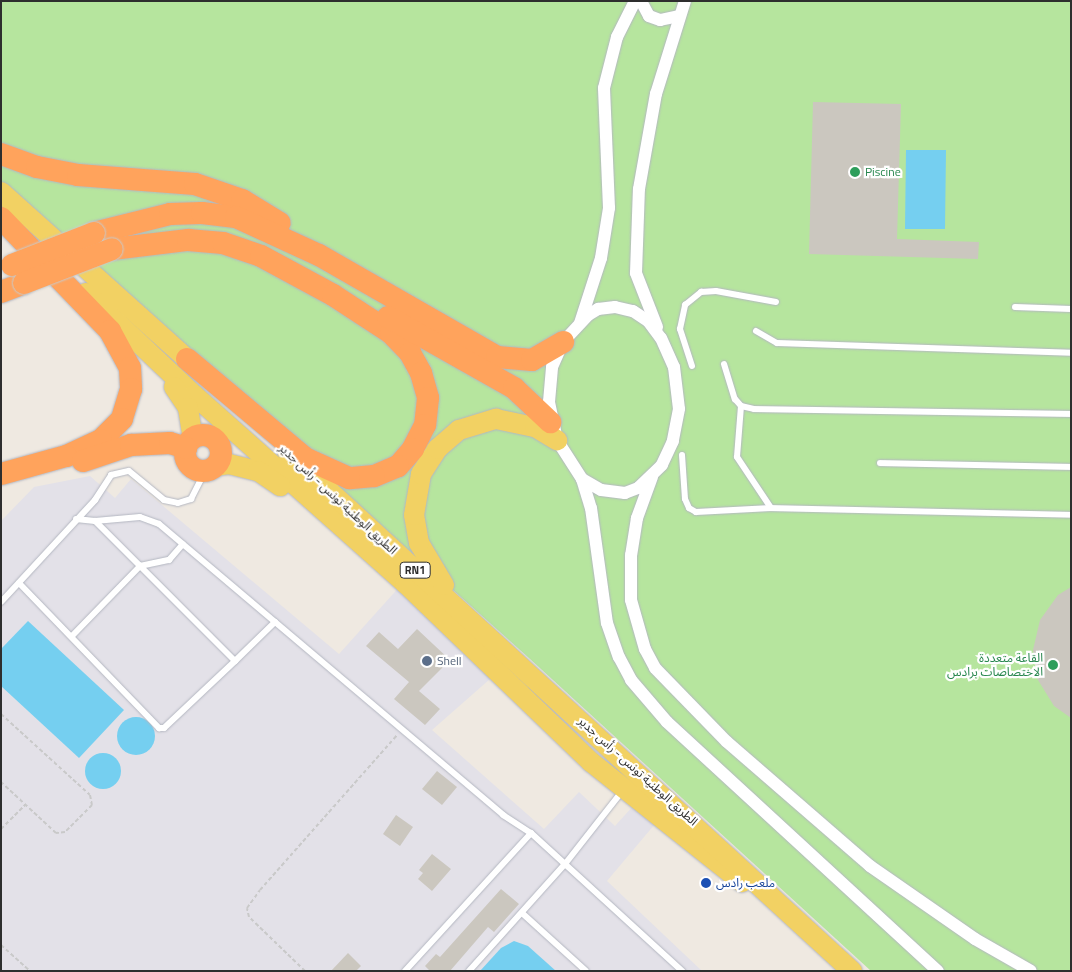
<!DOCTYPE html>
<meta charset="utf-8">
<style>
body{margin:0}
#map{position:relative;width:1072px;height:972px;overflow:hidden;background:#efe9e1;font-family:"Titillium Web","Noto Sans Arabic",sans-serif}
div>[style]{position:absolute}
[style*='--x']{left:calc(var(--x)*1px);top:calc(var(--y)*1px);width:calc(var(--w)*1px);rotate:calc(var(--a)*1deg)}
.industrial>*{inset:0;background:#e3e1e8}
.green>*{inset:0;background:#b6e59e}
.water>*{inset:0;background:#75cff0}
.round{border-radius:50%}
.building>*{inset:0;background:#cbc7bf}
.path>*{height:2px;margin-top:-1px;transform-origin:0;background:repeating-linear-gradient(90deg,#c9c9c9 0 4px,transparent 0 6.5px)}
.roads{filter:drop-shadow(0 0 1px #b4b7c1) drop-shadow(0 0 1px #b4b7c1)}
.lane>*{height:6px;margin:-3px;padding:0 3px;transform-origin:3px;border-radius:3px;background:#fff}
.street>*{height:12px;margin:-6px;padding:0 6px;transform-origin:6px;border-radius:6px;background:#fff}
.primary>*{height:20px;margin:-10px;padding:0 10px;transform-origin:10px;border-radius:10px;background:#f2d163}
.highway>*{height:22px;margin:-11px;padding:0 11px;transform-origin:11px;border-radius:11px;background:#ffa35c}
.highway>.ring{margin:-11px;padding:0;box-sizing:content-box;background:none;border:22px solid #ffa35c;border-radius:50%}
.bridges{filter:drop-shadow(0 0 1px #c9c9c9) drop-shadow(0 0 1px #c9c9c9)}
.highway-bridge>*{height:22px;margin:-11px;padding:0 11px;transform-origin:11px;border-radius:11px;background:#ffa35c}
.dots>*{width:14px;height:14px;translate:-50% -50%;box-sizing:border-box;border:2px solid #fff;border-radius:50%}
span{translate:-50% -50%;white-space:nowrap;text-align:center;line-height:1.15;-webkit-text-stroke:4.5px #fff;paint-order:stroke}
.shield-label span{padding:1px 4px;background:#fff;border:1px solid;border-radius:4px;-webkit-text-stroke-width:0}
.shield-label{font-size:11px;color:#2e2e2e;font-weight:700}
.leisure-label{font-size:12px;color:#27864d}
.left{translate:0 -50%;text-align:left}
.right{translate:-100% -50%;text-align:right}
.street-label{font-size:12px;color:#2e2e2e}
.service-label{font-size:12px;color:#4e5e75}
.transit-label{font-size:12px;color:#164399}
.frame{position:absolute;inset:0;border:2px solid #2e2e2e;pointer-events:none}
</style>
<div id="map">
<div class="industrial">
<div style="clip-path:polygon(90px 476px,115px 498px,131px 479px,339px 654px,402px 584px,498px 672px,432px 730px,544px 829px,579px 792px,615px 826px,634px 805px,655px 824px,607px 881px,702px 971px,1px 971px,1px 521px,34px 487px)"></div>
</div>
<div class="green">
<div style="clip-path:polygon(1px 1px,1071px 1px,1071px 971px,871px 971px,530px 659px,1px 185px)"></div>
</div>
<div class="water">
<div style="clip-path:polygon(906px 150px,946px 150px,945px 229px,905px 229px)"></div>
<div style="clip-path:polygon(28px 621px,124px 710px,79px 758px,1px 686px,1px 649px)"></div>
<div class="round" style="left:117px;top:717px;width:38px;height:38px"></div>
<div class="round" style="left:85px;top:753px;width:36px;height:36px"></div>
<div style="clip-path:polygon(514px 941px,528px 946px,556px 971px,480px 971px,501px 948px)"></div>
</div>
<div class="building">
<div style="clip-path:polygon(813px 102px,901px 104px,897px 239px,979px 242px,978px 259px,809px 254px)"></div>
<div style="clip-path:polygon(1071px 587px,1071px 718px,1054px 706px,1038px 680px,1033px 650px,1040px 620px,1058px 595px)"></div>
<div style="clip-path:polygon(417px 629px,450px 660px,419px 691px,440px 709px,425px 725px,394px 699px,409px 682px,366px 646px,379px 632px,398px 649px)"></div>
<div style="clip-path:polygon(437px 771px,457px 787px,442px 805px,422px 789px)"></div>
<div style="clip-path:polygon(396px 815px,413px 827px,400px 846px,383px 834px)"></div>
<div style="clip-path:polygon(432px 854px,451px 869px,432px 891px,418px 879px,423px 873px,419px 870px)"></div>
<div style="clip-path:polygon(501px 889px,519px 904px,494px 932px,488px 927px,450px 971px,430px 971px,425px 966px,436px 954px,440px 957px)"></div>
<div style="clip-path:polygon(348px 953px,361px 966px,356px 971px,331px 971px)"></div>
</div>
<div class="path">
<div style="--x:1;--y:714;--w:120;--a:42.3"></div>
<div style="--x:90;--y:795;--w:10;--a:79"></div>
<div style="--x:92;--y:805;--w:38;--a:135"></div>
<div style="--x:65;--y:832;--w:9;--a:174"></div>
<div style="--x:56;--y:833;--w:75;--a:-137.2"></div>
<div style="--x:1;--y:829;--w:34;--a:-45"></div>
<div style="--x:1;--y:945;--w:39;--a:42"></div>
<div style="--x:305;--y:971;--w:78;--a:-136"></div>
<div style="--x:249;--y:917;--w:9;--a:-103"></div>
<div style="--x:247;--y:908;--w:22;--a:-54"></div>
<div style="--x:260;--y:890;--w:207;--a:-48.5"></div>
</div>
<div class="roads">
<div class="lane">
<div style="--x:1015;--y:307;--w:56;--a:2"></div>
<div style="--x:756;--y:331;--w:24;--a:30"></div>
<div style="--x:777;--y:343;--w:294;--a:1.9"></div>
<div style="--x:724;--y:364;--w:37;--a:73"></div>
<div style="--x:735;--y:399;--w:9;--a:49"></div>
<div style="--x:741;--y:406;--w:13;--a:13"></div>
<div style="--x:754;--y:409;--w:317;--a:0.9"></div>
<div style="--x:692;--y:366;--w:39;--a:-108"></div>
<div style="--x:680;--y:329;--w:25;--a:-78"></div>
<div style="--x:685;--y:305;--w:21;--a:-39"></div>
<div style="--x:701;--y:292;--w:15;--a:-4"></div>
<div style="--x:716;--y:291;--w:61;--a:10.4"></div>
<div style="--x:741;--y:406;--w:51;--a:94.5"></div>
<div style="--x:737;--y:457;--w:61;--a:56.3"></div>
<div style="--x:682;--y:455;--w:44;--a:86.1"></div>
<div style="--x:685;--y:499;--w:10;--a:66"></div>
<div style="--x:689;--y:508;--w:8;--a:30"></div>
<div style="--x:696;--y:512;--w:75;--a:-3.1"></div>
<div style="--x:771;--y:508;--w:300;--a:1.3"></div>
<div style="--x:880;--y:463;--w:191;--a:1.2"></div>
<div style="--x:76;--y:519;--w:19;--a:6"></div>
<div style="--x:95;--y:521;--w:45;--a:-5.1"></div>
<div style="--x:140;--y:517;--w:20;--a:20"></div>
<div style="--x:159;--y:524;--w:451;--a:40.2"></div>
<div style="--x:503;--y:815;--w:33;--a:33"></div>
<div style="--x:531;--y:833;--w:205;--a:42.4"></div>
<div style="--x:19;--y:583;--w:202;--a:46"></div>
<div style="--x:159;--y:728;--w:5;--a:0"></div>
<div style="--x:164;--y:728;--w:98;--a:-43.3"></div>
<div style="--x:235;--y:661;--w:198;--a:-135"></div>
<div style="--x:1;--y:602;--w:139;--a:-47.3"></div>
<div style="--x:95;--y:500;--w:30;--a:-57"></div>
<div style="--x:111;--y:475;--w:18;--a:-13"></div>
<div style="--x:129;--y:471;--w:45;--a:39.6"></div>
<div style="--x:164;--y:500;--w:14;--a:12"></div>
<div style="--x:178;--y:503;--w:14;--a:-17"></div>
<div style="--x:191;--y:499;--w:31;--a:-63"></div>
<div style="--x:72;--y:636;--w:98;--a:-45.8"></div>
<div style="--x:140;--y:566;--w:30;--a:-12"></div>
<div style="--x:169;--y:560;--w:21;--a:-49"></div>
<div style="--x:235;--y:661;--w:56;--a:-44.3"></div>
<div style="--x:522;--y:913;--w:86;--a:42.2"></div>
<div style="--x:405;--y:971;--w:187;--a:-47.6"></div>
<div style="--x:469;--y:971;--w:144;--a:-48.1"></div>
<div style="--x:565;--y:864;--w:94;--a:-51.9"></div>
</div>
<div class="street">
<div style="--x:641;--y:1;--w:17;--a:62"></div>
<div style="--x:649;--y:16;--w:12;--a:20"></div>
<div style="--x:660;--y:20;--w:19;--a:-12"></div>
<div style="--x:615;--y:307;--w:18;--a:13"></div>
<div style="--x:633;--y:311;--w:18;--a:34"></div>
<div style="--x:648;--y:321;--w:21;--a:53"></div>
<div style="--x:661;--y:338;--w:32;--a:66"></div>
<div style="--x:674;--y:367;--w:42;--a:83.2"></div>
<div style="--x:679;--y:409;--w:33;--a:101"></div>
<div style="--x:673;--y:441;--w:26;--a:115"></div>
<div style="--x:662;--y:465;--w:33;--a:136"></div>
<div style="--x:638;--y:488;--w:14;--a:159"></div>
<div style="--x:625;--y:493;--w:24;--a:-173"></div>
<div style="--x:601;--y:490;--w:22;--a:-150"></div>
<div style="--x:582;--y:479;--w:46;--a:-122.7"></div>
<div style="--x:557;--y:440;--w:39;--a:-102"></div>
<div style="--x:549;--y:402;--w:35;--a:-85"></div>
<div style="--x:552;--y:367;--w:27;--a:-66"></div>
<div style="--x:563;--y:342;--w:37;--a:-47"></div>
<div style="--x:588;--y:315;--w:12;--a:-31"></div>
<div style="--x:598;--y:309;--w:17;--a:-7"></div>
<div style="--x:580;--y:323;--w:68;--a:-72.1"></div>
<div style="--x:601;--y:258;--w:51;--a:-80.9"></div>
<div style="--x:609;--y:208;--w:120;--a:-92.4"></div>
<div style="--x:604;--y:88;--w:53;--a:-75.7"></div>
<div style="--x:617;--y:37;--w:40;--a:-63.4"></div>
<div style="--x:657;--y:327;--w:58;--a:-111.3"></div>
<div style="--x:636;--y:273;--w:84;--a:-88"></div>
<div style="--x:639;--y:189;--w:97;--a:-79.9"></div>
<div style="--x:656;--y:94;--w:97;--a:-72.7"></div>
<div style="--x:652;--y:477;--w:44;--a:110.1"></div>
<div style="--x:637;--y:518;--w:37;--a:99"></div>
<div style="--x:631;--y:555;--w:45;--a:90"></div>
<div style="--x:631;--y:600;--w:51;--a:74.1"></div>
<div style="--x:645;--y:649;--w:21;--a:62"></div>
<div style="--x:655;--y:668;--w:103;--a:45.8"></div>
<div style="--x:727;--y:742;--w:189;--a:40.9"></div>
<div style="--x:870;--y:866;--w:128;--a:34.8"></div>
<div style="--x:975;--y:939;--w:64;--a:29.7"></div>
<div style="--x:582;--y:479;--w:30;--a:73"></div>
<div style="--x:591;--y:508;--w:116;--a:82.1"></div>
<div style="--x:607;--y:623;--w:36;--a:71"></div>
<div style="--x:619;--y:657;--w:26;--a:62"></div>
<div style="--x:631;--y:680;--w:55;--a:49.4"></div>
<div style="--x:667;--y:722;--w:368;--a:42.6"></div>
</div>
<div class="primary">
<div style="--x:1;--y:192;--w:265;--a:41.9"></div>
<div style="--x:86;--y:293;--w:149;--a:43.4"></div>
<div style="--x:194;--y:395;--w:284;--a:41.7"></div>
<div style="--x:406;--y:584;--w:257;--a:43.9"></div>
<div style="--x:591;--y:762;--w:193;--a:38.5"></div>
<div style="--x:174;--y:387;--w:25;--a:56"></div>
<div style="--x:188;--y:408;--w:31;--a:81"></div>
<div style="--x:288;--y:453;--w:766;--a:42.57"></div>
<div style="--x:215;--y:466;--w:14;--a:-8"></div>
<div style="--x:229;--y:464;--w:30;--a:14"></div>
<div style="--x:258;--y:471;--w:27;--a:34"></div>
<div style="--x:444;--y:585;--w:49;--a:-120.8"></div>
<div style="--x:419;--y:543;--w:28;--a:-100"></div>
<div style="--x:414;--y:515;--w:42;--a:-80.3"></div>
<div style="--x:421;--y:474;--w:30;--a:-57"></div>
<div style="--x:437;--y:449;--w:29;--a:-41"></div>
<div style="--x:459;--y:430;--w:39;--a:-17"></div>
<div style="--x:496;--y:419;--w:40;--a:12"></div>
<div style="--x:535;--y:427;--w:26;--a:31"></div>
</div>
<div class="highway">
<div style="--x:1;--y:154;--w:38;--a:20"></div>
<div style="--x:37;--y:167;--w:42;--a:11"></div>
<div style="--x:78;--y:175;--w:117;--a:4.4"></div>
<div style="--x:195;--y:184;--w:50;--a:18.8"></div>
<div style="--x:242;--y:200;--w:44;--a:31.2"></div>
<div style="--x:1;--y:218;--w:157;--a:46"></div>
<div style="--x:110;--y:331;--w:42;--a:61.6"></div>
<div style="--x:130;--y:368;--w:21;--a:87"></div>
<div style="--x:131;--y:389;--w:31;--a:107"></div>
<div style="--x:122;--y:419;--w:30;--a:135"></div>
<div style="--x:101;--y:440;--w:38;--a:155"></div>
<div style="--x:66;--y:456;--w:67;--a:164.5"></div>
<div style="--x:94;--y:233;--w:78;--a:-14"></div>
<div style="--x:170;--y:214;--w:32;--a:-2"></div>
<div style="--x:202;--y:213;--w:34;--a:7"></div>
<div style="--x:236;--y:217;--w:91;--a:24.6"></div>
<div style="--x:319;--y:255;--w:205;--a:29.8"></div>
<div style="--x:497;--y:357;--w:35;--a:5"></div>
<div style="--x:532;--y:360;--w:36;--a:-30"></div>
<div style="--x:112;--y:249;--w:77;--a:-6.8"></div>
<div style="--x:188;--y:240;--w:35;--a:5"></div>
<div style="--x:223;--y:243;--w:40;--a:18.9"></div>
<div style="--x:261;--y:256;--w:82;--a:28.4"></div>
<div style="--x:333;--y:295;--w:69;--a:33.2"></div>
<div style="--x:391;--y:333;--w:28;--a:46"></div>
<div style="--x:410;--y:353;--w:23;--a:61"></div>
<div style="--x:421;--y:373;--w:26;--a:74"></div>
<div style="--x:428;--y:398;--w:27;--a:96"></div>
<div style="--x:425;--y:425;--w:27;--a:117"></div>
<div style="--x:413;--y:449;--w:23;--a:131"></div>
<div style="--x:398;--y:466;--w:26;--a:157"></div>
<div style="--x:374;--y:476;--w:25;--a:175"></div>
<div style="--x:349;--y:478;--w:48;--a:-155.6"></div>
<div style="--x:305;--y:458;--w:154;--a:-140"></div>
<div style="--x:1;--y:292;--w:25;--a:-21"></div>
<div style="--x:388;--y:317;--w:145;--a:29.4"></div>
<div style="--x:514;--y:388;--w:50;--a:43.4"></div>
<div class="ring" style="left:185px;top:435px;width:14px;height:14px"></div>
<div style="--x:83;--y:461;--w:51;--a:-18.4"></div>
<div style="--x:131;--y:445;--w:39;--a:-3"></div>
<div style="--x:170;--y:443;--w:17;--a:17"></div>
</div>
</div>
<div class="bridges">
<div class="highway-bridge">
<div style="--x:12;--y:265;--w:88;--a:-21.3"></div>
<div style="--x:24;--y:283;--w:94;--a:-21.1"></div>
</div>
</div>
<div class="dots">
<div style="left:855px;top:172px;background:#2e9e5b"></div>
<div style="left:427px;top:661px;background:#5c6f8a"></div>
<div style="left:1053px;top:665px;background:#2e9e5b"></div>
<div style="left:706px;top:883px;background:#1a4fb4"></div>
</div>
<div class="shield-label">
<span style="left:415px;top:570px">RN1</span>
</div>
<div class="leisure-label">
<span class="left" style="left:865px;top:172px">Piscine</span>
<span class="right" style="left:1043px;top:665px">القاعة متعددة<br>الاختصاصات برادس</span>
</div>
<div class="street-label">
<span style="left:338px;top:499px;rotate:43deg">الطريق الوطنية تونس - رأس جدير</span>
<span style="left:638px;top:771px;rotate:42deg">الطريق الوطنية تونس - رأس جدير</span>
</div>
<div class="service-label">
<span class="left" style="left:437px;top:661px">Shell</span>
</div>
<div class="transit-label">
<span class="left" style="left:716px;top:883px">ملعب رادس</span>
</div>
<div class="frame"></div>
</div>
